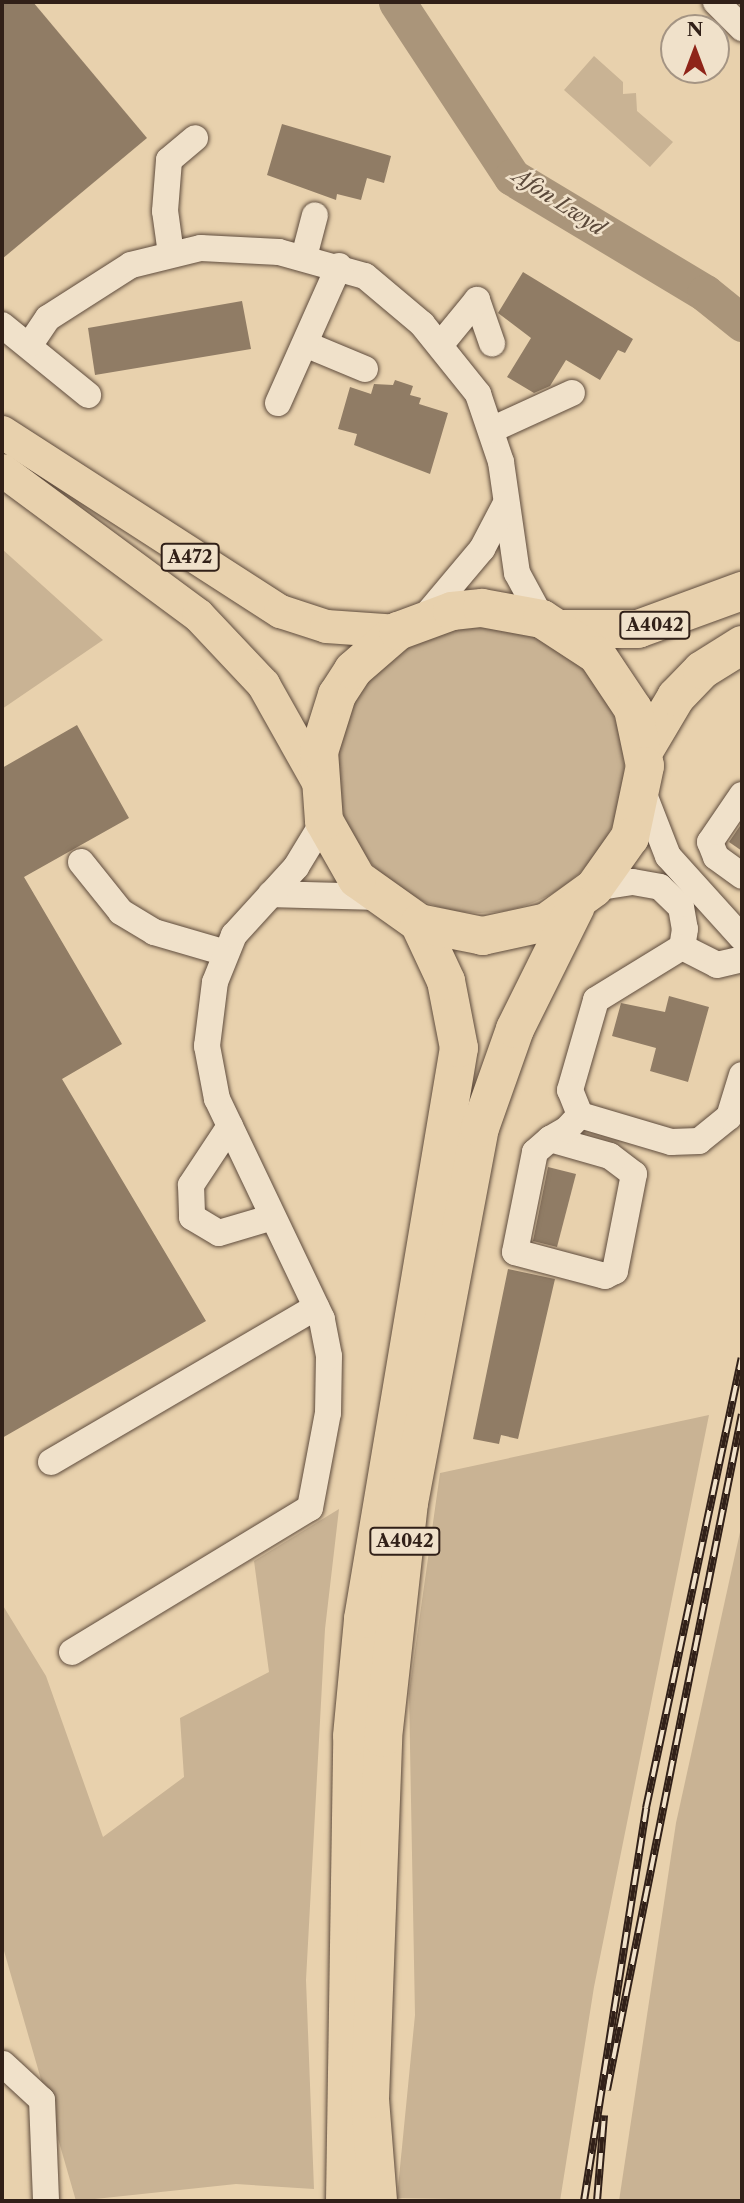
<!DOCTYPE html>
<style>
body{margin:0}
#map{position:relative;width:744px;height:2203px;overflow:hidden;background:#e8d1ad;font-family:"Libre Caslon Text",serif}
div>[style]{position:absolute}
[style*='--x']{left:calc(var(--x)*1px);top:calc(var(--y)*1px);width:calc(var(--w)*1px);rotate:calc(var(--a)*1deg)}
.green>*{inset:0;background:#c9b394}
.round{border-radius:50%}
.river>*{height:37px;margin:-18.5px;padding:0 18.5px;transform-origin:18.5px;border-radius:18.5px;background:#aa957a}
.building>*{inset:0;background:#907c65}
.roads{filter:drop-shadow(0 0 2px #5f4c3d) drop-shadow(0 0 2px #5f4c3d)}
.minor>*{height:26px;margin:-13px;padding:0 13px;transform-origin:13px;border-radius:13px;background:#f0e1ca}
.major>*{height:33px;margin:-16.5px;padding:0 16.5px;transform-origin:16.5px;border-radius:16.5px;background:#e8d1ad}
.highway>*{height:38px;margin:-19px;padding:0 19px;transform-origin:19px;border-radius:19px;background:#e8d1ad}
.rail>*{height:8px;margin-top:-4px;transform-origin:0;background:repeating-linear-gradient(90deg,#f0e1ca 0 16px,#312018 0 32px);box-sizing:border-box;border-block:2px solid #312018}
span{translate:-50% -50%;white-space:nowrap;text-align:center;line-height:1.15;-webkit-text-stroke:5px #f0e1ca;paint-order:stroke}
.shield-label span{padding:2px 5px;background:#f0e1ca;border:2px solid;border-radius:5px;-webkit-text-stroke-width:0}
.shield-label{font-size:18px;color:#312018;font-weight:700}
.water-label{font-size:21px;color:#5b493a;font-style:italic}
.frame{position:absolute;inset:0;border:4px solid #312018;pointer-events:none}
.north{position:absolute;left:660px;top:14px;width:70px;height:70px;box-sizing:border-box;background:#f0e1ca;border:2px solid #a49483;border-radius:50%;rotate:0deg;font-size:19px;font-weight:700;line-height:28px;text-align:center;color:#312018}
.north::after{content:'';display:block;margin:auto;width:24px;height:32px;background:#8f2418;clip-path:polygon(50% 0,100% 100%,50% 72%,0 100%)}
</style>
<div id="map">
<div class="green">
<div style="clip-path:polygon(594px 56px,623px 82px,623px 94px,636px 93px,637px 111px,673px 142px,650px 167px,564px 90px)"></div>
<div style="clip-path:polygon(2px 549px,103px 640px,2px 709px)"></div>
<div class="round" style="left:336px;top:625px;width:288px;height:288px"></div>
<div style="clip-path:polygon(709px 1415px,594px 1987px,560px 2201px,397px 2198px,415px 2015px,409px 1693px,440px 1473px)"></div>
<div style="clip-path:polygon(339px 1509px,325px 1629px,306px 1980px,314px 2189px,236px 2184px,76px 2201px,2px 1944px,2px 1604px,46px 1676px,103px 1837px,184px 1777px,180px 1718px,269px 1672px,254px 1561px)"></div>
<div style="clip-path:polygon(742px 1523px,742px 2201px,619px 2201px,676px 1823px)"></div>
</div>
<div class="river">
<div style="--x:397;--y:2;--w:209;--a:56.7"></div>
<div style="--x:512;--y:177;--w:225;--a:31"></div>
<div style="--x:705;--y:293;--w:48;--a:39"></div>
</div>
<div class="building">
<div style="clip-path:polygon(2px 2px,33px 2px,147px 138px,2px 259px)"></div>
<div style="clip-path:polygon(282px 124px,391px 156px,384px 183px,367px 178px,361px 200px,337px 194px,336px 200px,267px 175px)"></div>
<div style="clip-path:polygon(523px 272px,633px 339px,625px 353px,618px 350px,600px 380px,566px 360px,550px 386px,534px 393px,507px 377px,531px 338px,498px 313px)"></div>
<div style="clip-path:polygon(242px 301px,251px 349px,95px 375px,88px 328px)"></div>
<div style="clip-path:polygon(395px 380px,413px 386px,410px 395px,421px 398px,419px 404px,448px 413px,430px 474px,354px 445px,357px 434px,338px 429px,350px 387px,371px 394px,374px 384px,393px 385px)"></div>
<div style="clip-path:polygon(77px 725px,129px 818px,24px 877px,122px 1044px,62px 1079px,206px 1321px,2px 1438px,2px 768px)"></div>
<div style="clip-path:polygon(742px 823px,742px 851px,729px 842px)"></div>
<div style="clip-path:polygon(669px 996px,709px 1007px,688px 1082px,650px 1071px,656px 1048px,612px 1036px,621px 1003px,665px 1012px)"></div>
<div style="clip-path:polygon(548px 1167px,576px 1174px,557px 1247px,533px 1241px)"></div>
<div style="clip-path:polygon(508px 1269px,555px 1279px,518px 1439px,501px 1435px,499px 1444px,473px 1439px)"></div>
</div>
<div class="roads">
<div class="minor">
<div style="--x:716;--y:2;--w:37;--a:45"></div>
<div style="--x:171;--y:254;--w:43;--a:-97.9"></div>
<div style="--x:165;--y:211;--w:51;--a:-85.5"></div>
<div style="--x:169;--y:160;--w:34;--a:-40"></div>
<div style="--x:304;--y:257;--w:43;--a:-75.3"></div>
<div style="--x:477;--y:300;--w:46;--a:70.8"></div>
<div style="--x:2;--y:325;--w:111;--a:39.1"></div>
<div style="--x:31;--y:343;--w:30;--a:-56"></div>
<div style="--x:48;--y:318;--w:98;--a:-32.6"></div>
<div style="--x:131;--y:265;--w:72;--a:-13.7"></div>
<div style="--x:201;--y:248;--w:78;--a:2.9"></div>
<div style="--x:279;--y:252;--w:89;--a:15.6"></div>
<div style="--x:365;--y:276;--w:75;--a:40.1"></div>
<div style="--x:422;--y:324;--w:90;--a:51.3"></div>
<div style="--x:478;--y:394;--w:72;--a:71.3"></div>
<div style="--x:501;--y:462;--w:112;--a:81.8"></div>
<div style="--x:517;--y:573;--w:52;--a:61.5"></div>
<div style="--x:305;--y:344;--w:65;--a:22.6"></div>
<div style="--x:441;--y:344;--w:57;--a:-50.7"></div>
<div style="--x:278;--y:403;--w:150;--a:-66"></div>
<div style="--x:491;--y:430;--w:89;--a:-24.6"></div>
<div style="--x:423;--y:619;--w:92;--a:-49.9"></div>
<div style="--x:482;--y:549;--w:50;--a:-62.4"></div>
<div style="--x:643;--y:792;--w:69;--a:68.7"></div>
<div style="--x:668;--y:856;--w:110;--a:47.9"></div>
<div style="--x:742;--y:795;--w:57;--a:124.2"></div>
<div style="--x:710;--y:842;--w:16;--a:68"></div>
<div style="--x:716;--y:857;--w:32;--a:36"></div>
<div style="--x:81;--y:862;--w:64;--a:51.3"></div>
<div style="--x:121;--y:912;--w:39;--a:31"></div>
<div style="--x:154;--y:932;--w:75;--a:16.3"></div>
<div style="--x:594;--y:888;--w:39;--a:-9"></div>
<div style="--x:633;--y:882;--w:27;--a:10"></div>
<div style="--x:660;--y:887;--w:29;--a:44"></div>
<div style="--x:681;--y:907;--w:22;--a:80"></div>
<div style="--x:685;--y:929;--w:18;--a:99"></div>
<div style="--x:682;--y:947;--w:101;--a:148.4"></div>
<div style="--x:596;--y:1000;--w:94;--a:106.1"></div>
<div style="--x:570;--y:1090;--w:27;--a:68"></div>
<div style="--x:580;--y:1115;--w:95;--a:16.5"></div>
<div style="--x:671;--y:1142;--w:28;--a:-2"></div>
<div style="--x:699;--y:1141;--w:38;--a:-39"></div>
<div style="--x:729;--y:1117;--w:44;--a:-72.8"></div>
<div style="--x:271;--y:894;--w:105;--a:1.6"></div>
<div style="--x:682;--y:947;--w:39;--a:27"></div>
<div style="--x:717;--y:965;--w:26;--a:-13"></div>
<div style="--x:230;--y:1126;--w:71;--a:123.5"></div>
<div style="--x:191;--y:1185;--w:32;--a:88"></div>
<div style="--x:192;--y:1217;--w:31;--a:31"></div>
<div style="--x:219;--y:1233;--w:56;--a:-16.5"></div>
<div style="--x:550;--y:1139;--w:62;--a:15.8"></div>
<div style="--x:610;--y:1156;--w:30;--a:37"></div>
<div style="--x:634;--y:1174;--w:99;--a:101.1"></div>
<div style="--x:615;--y:1271;--w:11;--a:153"></div>
<div style="--x:605;--y:1276;--w:93;--a:-165.1"></div>
<div style="--x:515;--y:1252;--w:102;--a:-78.7"></div>
<div style="--x:535;--y:1152;--w:20;--a:-41"></div>
<div style="--x:550;--y:1139;--w:20;--a:-30"></div>
<div style="--x:567;--y:1129;--w:19;--a:-47"></div>
<div style="--x:51;--y:1462;--w:307;--a:-30.3"></div>
<div style="--x:72;--y:1652;--w:278;--a:-31.2"></div>
<div style="--x:310;--y:1508;--w:97;--a:-79.3"></div>
<div style="--x:328;--y:1413;--w:57;--a:-89"></div>
<div style="--x:329;--y:1356;--w:38;--a:-101"></div>
<div style="--x:322;--y:1319;--w:244;--a:-115.5"></div>
<div style="--x:217;--y:1099;--w:54;--a:-100.7"></div>
<div style="--x:207;--y:1046;--w:64;--a:-82.9"></div>
<div style="--x:215;--y:982;--w:51;--a:-68"></div>
<div style="--x:234;--y:935;--w:92;--a:-47.6"></div>
<div style="--x:296;--y:867;--w:54;--a:-58.7"></div>
<div style="--x:3;--y:2064;--w:53;--a:42.7"></div>
<div style="--x:42;--y:2100;--w:101;--a:87.7"></div>
</div>
<div class="major">
<div style="--x:2;--y:432;--w:331;--a:32.8"></div>
<div style="--x:280;--y:611;--w:48;--a:18.1"></div>
<div style="--x:326;--y:626;--w:72;--a:4"></div>
<div style="--x:2;--y:470;--w:244;--a:36.5"></div>
<div style="--x:198;--y:615;--w:95;--a:46.7"></div>
<div style="--x:263;--y:684;--w:112;--a:60.7"></div>
</div>
<div class="highway">
<div style="--x:562;--y:629;--w:76;--a:0"></div>
<div style="--x:638;--y:629;--w:111;--a:-20.1"></div>
<div style="--x:644;--y:751;--w:63;--a:-59.3"></div>
<div style="--x:676;--y:697;--w:37;--a:-46"></div>
<div style="--x:702;--y:670;--w:47;--a:-32"></div>
<div style="--x:345;--y:2201;--w:465;--a:-89.1"></div>
<div style="--x:352;--y:1736;--w:118;--a:-84.6"></div>
<div style="--x:363;--y:1619;--w:579;--a:-80.46"></div>
<div style="--x:459;--y:1048;--w:68;--a:-101"></div>
<div style="--x:446;--y:981;--w:64;--a:-115"></div>
<div style="--x:419;--y:923;--w:76;--a:-144.6"></div>
<div style="--x:357;--y:879;--w:67;--a:-119.6"></div>
<div style="--x:324;--y:821;--w:69;--a:-94.1"></div>
<div style="--x:319;--y:752;--w:60;--a:-72.5"></div>
<div style="--x:337;--y:695;--w:30;--a:-57"></div>
<div style="--x:353;--y:670;--w:60;--a:-40.9"></div>
<div style="--x:398;--y:631;--w:58;--a:-20.3"></div>
<div style="--x:452;--y:611;--w:30;--a:-6"></div>
<div style="--x:482;--y:608;--w:61;--a:10.4"></div>
<div style="--x:542;--y:619;--w:66;--a:33.2"></div>
<div style="--x:597;--y:655;--w:65;--a:56.3"></div>
<div style="--x:633;--y:709;--w:58;--a:78.1"></div>
<div style="--x:645;--y:766;--w:73;--a:101.9"></div>
<div style="--x:630;--y:837;--w:62;--a:125.2"></div>
<div style="--x:594;--y:888;--w:58;--a:144.1"></div>
<div style="--x:547;--y:922;--w:66;--a:167.7"></div>
<div style="--x:483;--y:936;--w:65;--a:-168.5"></div>
<div style="--x:378;--y:2201;--w:102;--a:-94.5"></div>
<div style="--x:370;--y:2099;--w:361;--a:-87.9"></div>
<div style="--x:383;--y:1738;--w:236;--a:-83.7"></div>
<div style="--x:409;--y:1503;--w:382;--a:-79.3"></div>
<div style="--x:480;--y:1128;--w:105;--a:-70.5"></div>
<div style="--x:515;--y:1029;--w:137;--a:-63.6"></div>
</div>
</div>
<div class="rail">
<div style="--x:607;--y:2090;--w:689;--a:-78.71"></div>
<div style="--x:584;--y:2201;--w:398;--a:-81"></div>
<div style="--x:646;--y:1808;--w:460;--a:-78"></div>
<div style="--x:597;--y:2201;--w:86;--a:-85.3"></div>
</div>
<div class="shield-label">
<span style="left:190px;top:557px">A472</span>
<span style="left:655px;top:625px">A4042</span>
<span style="left:405px;top:1541px">A4042</span>
</div>
<div class="water-label">
<span style="left:559px;top:202px;rotate:33deg">Afon Lwyd</span>
</div>
<div class="frame"></div>
<div class="north">N</div>
</div>
